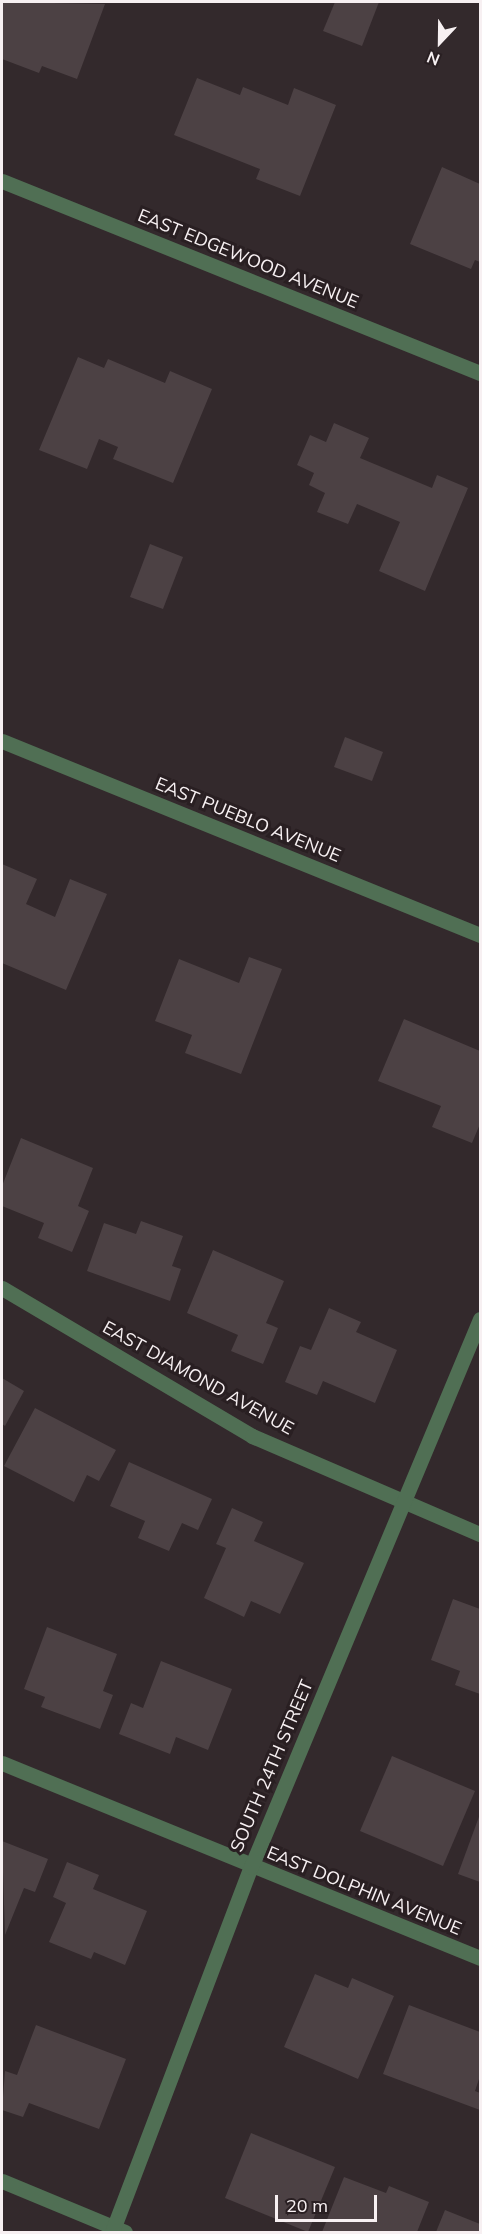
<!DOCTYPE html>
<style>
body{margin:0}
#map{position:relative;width:482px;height:2234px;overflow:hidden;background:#33292c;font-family:Mulish,sans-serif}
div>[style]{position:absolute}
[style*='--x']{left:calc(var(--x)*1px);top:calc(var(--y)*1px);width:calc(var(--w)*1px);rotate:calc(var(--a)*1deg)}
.building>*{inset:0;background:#4c4144}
.minor>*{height:15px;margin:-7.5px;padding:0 7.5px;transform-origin:7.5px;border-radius:7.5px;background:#506f54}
span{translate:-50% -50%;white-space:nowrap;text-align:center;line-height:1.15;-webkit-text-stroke:6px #291f22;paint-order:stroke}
.street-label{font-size:18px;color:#f7f0f2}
.frame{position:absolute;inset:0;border:3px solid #f7f0f2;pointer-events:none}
.north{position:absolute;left:410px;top:12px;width:60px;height:60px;-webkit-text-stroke:4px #291f22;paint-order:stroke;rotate:202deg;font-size:16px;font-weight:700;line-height:24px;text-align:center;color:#f7f0f2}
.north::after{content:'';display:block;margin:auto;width:21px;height:27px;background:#f7f0f2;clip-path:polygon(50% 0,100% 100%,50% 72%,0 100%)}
.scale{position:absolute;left:275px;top:2195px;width:102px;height:27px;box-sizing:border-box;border:3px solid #f7f0f2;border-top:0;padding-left:8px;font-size:18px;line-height:21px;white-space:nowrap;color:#f7f0f2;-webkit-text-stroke:4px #291f22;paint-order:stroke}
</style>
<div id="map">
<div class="building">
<div style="clip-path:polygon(2px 2px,105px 4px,77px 79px,42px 66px,39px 73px,2px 59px)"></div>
<div style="clip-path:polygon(335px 2px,379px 2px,362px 46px,323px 31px)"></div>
<div style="clip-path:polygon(197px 78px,240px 95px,243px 87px,288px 105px,294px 88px,336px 105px,300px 196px,256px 179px,260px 169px,174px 135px)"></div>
<div style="clip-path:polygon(442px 167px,480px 184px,480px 262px,475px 260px,471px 269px,410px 244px)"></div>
<div style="clip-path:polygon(78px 357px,104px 368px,108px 359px,165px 383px,170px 371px,212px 389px,173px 483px,113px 459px,118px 447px,99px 439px,87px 469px,39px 450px)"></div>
<div style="clip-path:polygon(334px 423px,369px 438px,360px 458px,432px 488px,437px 475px,468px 488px,425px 591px,379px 571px,400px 522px,357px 504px,348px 524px,317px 512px,325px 493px,309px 485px,314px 473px,297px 465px,310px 435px,326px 442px)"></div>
<div style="clip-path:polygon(150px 544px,183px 557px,163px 609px,130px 597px)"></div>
<div style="clip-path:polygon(345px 737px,383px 752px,372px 781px,334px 767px)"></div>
<div style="clip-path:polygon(2px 864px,37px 879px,26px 904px,55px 917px,70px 879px,107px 894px,66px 990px,2px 963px)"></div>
<div style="clip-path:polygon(249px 957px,282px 969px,241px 1074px,185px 1053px,192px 1035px,155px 1021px,179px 959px,239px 983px)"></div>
<div style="clip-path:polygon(404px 1019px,480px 1051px,480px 1124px,472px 1143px,432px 1127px,441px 1106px,378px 1081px)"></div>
<div style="clip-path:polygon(21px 1138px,93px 1168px,78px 1206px,89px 1211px,72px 1252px,38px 1238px,44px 1223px,2px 1206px,2px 1186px)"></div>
<div style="clip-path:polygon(141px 1221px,183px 1236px,172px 1266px,181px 1269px,170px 1301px,87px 1271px,104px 1223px,136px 1234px)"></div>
<div style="clip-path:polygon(213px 1250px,284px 1281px,266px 1323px,278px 1328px,263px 1364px,231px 1351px,238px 1335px,187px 1313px)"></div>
<div style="clip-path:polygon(329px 1308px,361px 1322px,356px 1332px,397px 1350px,375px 1403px,323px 1381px,317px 1395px,285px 1382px,300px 1346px,311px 1350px)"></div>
<div style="clip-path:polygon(2px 1378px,24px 1391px,5px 1426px,2px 1424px)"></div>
<div style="clip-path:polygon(35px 1408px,116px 1450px,99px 1481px,87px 1475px,74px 1502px,4px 1466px)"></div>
<div style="clip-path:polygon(129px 1462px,212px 1499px,198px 1530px,182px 1523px,169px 1551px,138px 1538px,145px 1521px,110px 1506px)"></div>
<div style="clip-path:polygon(232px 1508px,263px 1522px,254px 1541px,304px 1563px,280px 1614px,251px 1601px,244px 1617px,204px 1598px,226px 1548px,216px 1544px)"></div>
<div style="clip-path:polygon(453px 1599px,480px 1609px,480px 1694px,455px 1685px,460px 1671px,431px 1660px)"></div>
<div style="clip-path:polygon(47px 1627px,117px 1654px,103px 1691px,113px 1695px,100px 1729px,41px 1707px,45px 1697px,24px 1689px)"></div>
<div style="clip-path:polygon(161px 1661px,232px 1689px,208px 1750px,176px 1737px,170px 1754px,119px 1734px,131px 1703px,143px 1708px)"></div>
<div style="clip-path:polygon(392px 1756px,475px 1791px,443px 1866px,360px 1831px)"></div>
<div style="clip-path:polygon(480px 1814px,480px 1882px,458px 1874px)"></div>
<div style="clip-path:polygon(2px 1841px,48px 1859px,35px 1892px,24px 1888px,5px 1935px)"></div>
<div style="clip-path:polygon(67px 1862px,99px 1875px,93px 1889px,147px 1911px,125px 1965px,94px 1952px,91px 1959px,49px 1942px,66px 1903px,53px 1897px)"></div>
<div style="clip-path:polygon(315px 1974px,348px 1988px,352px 1978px,394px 1996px,358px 2079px,284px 2047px)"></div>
<div style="clip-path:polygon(409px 2005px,480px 2032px,480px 2076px,475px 2091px,480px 2093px,480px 2110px,383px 2074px)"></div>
<div style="clip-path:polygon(36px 2025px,126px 2059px,99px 2129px,29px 2103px,23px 2117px,2px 2110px,5px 2071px,17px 2075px)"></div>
<div style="clip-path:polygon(251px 2133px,335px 2167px,308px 2232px,225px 2198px)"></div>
<div style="clip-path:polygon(344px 2177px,386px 2193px,389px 2186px,429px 2202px,417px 2232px,322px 2232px)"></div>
<div style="clip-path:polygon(445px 2210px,480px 2224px,480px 2232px,436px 2232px)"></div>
</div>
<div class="minor">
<div style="--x:2;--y:181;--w:515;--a:21.88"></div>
<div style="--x:2;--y:741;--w:516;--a:22.09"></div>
<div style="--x:2;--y:1288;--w:291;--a:30.6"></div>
<div style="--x:252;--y:1436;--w:248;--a:23.3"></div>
<div style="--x:2;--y:1763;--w:516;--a:22.19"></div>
<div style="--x:2;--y:2181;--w:133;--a:22.5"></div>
<div style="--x:112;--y:2232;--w:391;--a:-69.2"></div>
<div style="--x:251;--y:1867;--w:594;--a:-67.32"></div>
</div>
<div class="street-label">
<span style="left:248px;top:259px;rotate:22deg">EAST EDGEWOOD AVENUE</span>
<span style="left:248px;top:820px;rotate:22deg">EAST PUEBLO AVENUE</span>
<span style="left:198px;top:1378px;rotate:29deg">EAST DIAMOND AVENUE</span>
<span style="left:272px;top:1766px;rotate:-67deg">SOUTH 24TH STREET</span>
<span style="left:364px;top:1891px;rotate:22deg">EAST DOLPHIN AVENUE</span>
</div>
<div class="frame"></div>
<div class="north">N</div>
<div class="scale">20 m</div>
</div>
